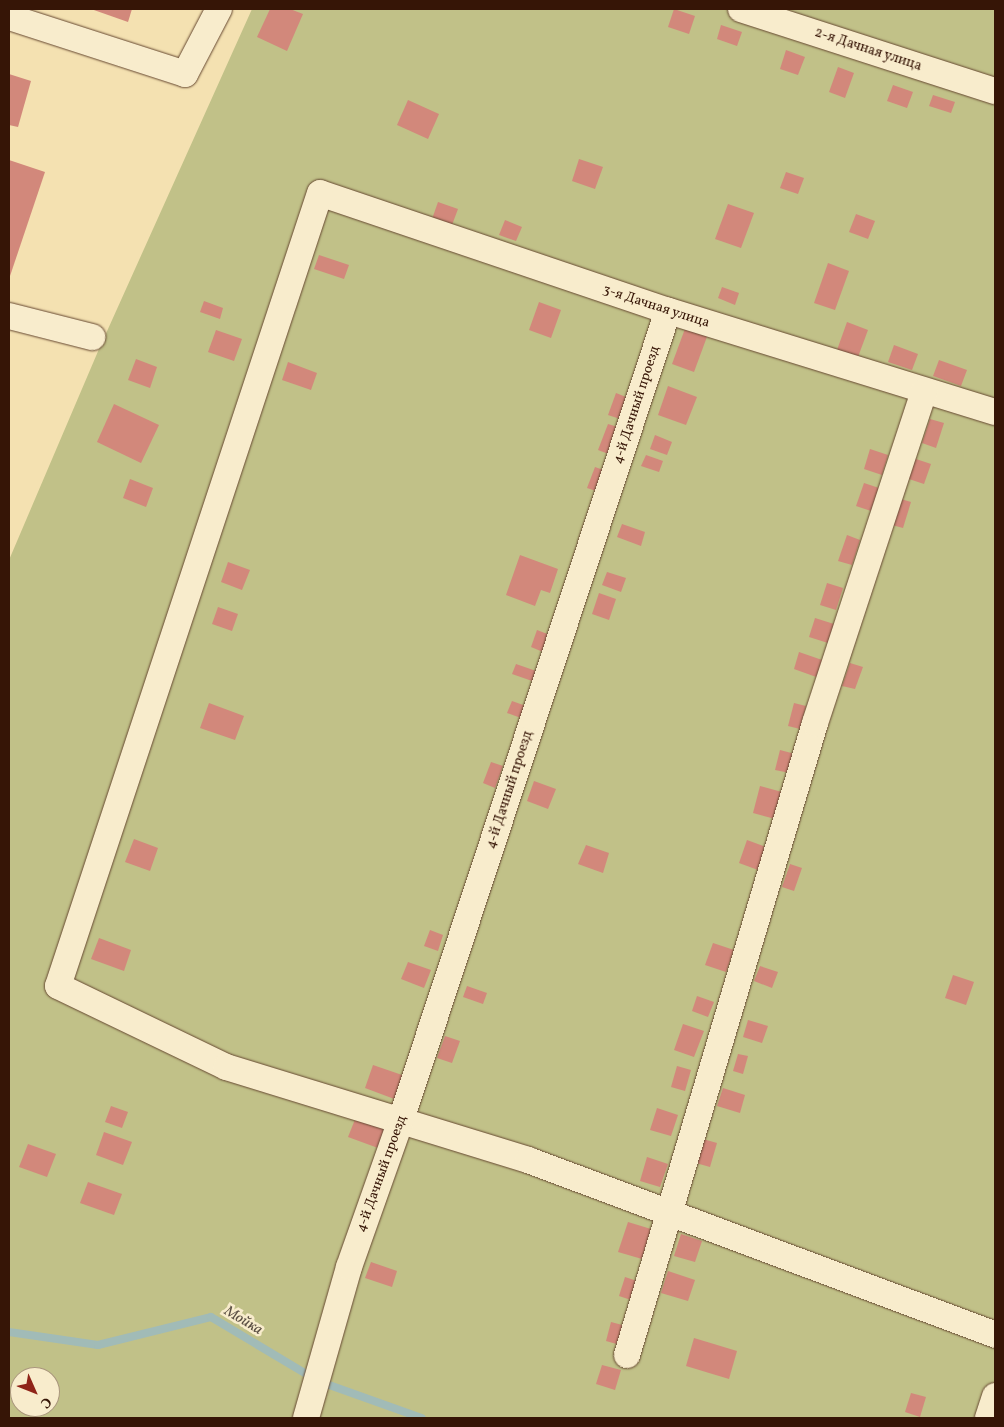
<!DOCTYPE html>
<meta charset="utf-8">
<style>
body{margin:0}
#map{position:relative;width:1004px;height:1427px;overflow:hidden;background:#f4e1b1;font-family:Vollkorn,serif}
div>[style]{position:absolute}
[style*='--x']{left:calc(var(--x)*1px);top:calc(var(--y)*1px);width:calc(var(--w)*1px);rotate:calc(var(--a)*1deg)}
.green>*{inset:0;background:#c1c188}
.stream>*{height:8px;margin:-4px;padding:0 4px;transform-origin:4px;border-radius:4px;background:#a1bbb7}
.building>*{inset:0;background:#d2887b}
.roads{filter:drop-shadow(0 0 1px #664831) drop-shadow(0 0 1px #664831)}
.minor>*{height:26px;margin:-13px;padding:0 13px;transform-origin:13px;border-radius:13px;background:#f8eccc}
span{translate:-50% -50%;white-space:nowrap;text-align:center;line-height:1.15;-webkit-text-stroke:5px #f8eccc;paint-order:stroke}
.street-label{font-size:14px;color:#361506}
.water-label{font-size:15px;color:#5b4f44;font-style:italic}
.frame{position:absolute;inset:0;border:10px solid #361506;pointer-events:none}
.north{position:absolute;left:10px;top:1367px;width:50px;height:50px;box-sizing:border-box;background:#f8eccc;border:1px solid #aa967d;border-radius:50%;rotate:134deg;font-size:14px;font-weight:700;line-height:20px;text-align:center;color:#361506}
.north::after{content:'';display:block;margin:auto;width:18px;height:22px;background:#8f2418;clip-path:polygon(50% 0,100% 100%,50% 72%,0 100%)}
</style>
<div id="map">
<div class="green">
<div style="clip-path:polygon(evenodd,252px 9px,995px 9px,995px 1418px,9px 1418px,9px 560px,99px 349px,252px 9px,20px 1377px,50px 1377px,50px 1407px,20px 1407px,20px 1377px)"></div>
</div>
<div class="stream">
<div style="--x:9;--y:1332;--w:90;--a:8.3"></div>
<div style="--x:98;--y:1345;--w:116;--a:-13.9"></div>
<div style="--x:211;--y:1317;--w:125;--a:30.9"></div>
<div style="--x:318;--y:1381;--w:110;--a:19.6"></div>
</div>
<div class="building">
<div style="clip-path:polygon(91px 9px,132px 9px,128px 22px)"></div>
<div style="clip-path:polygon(270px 9px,290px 9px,303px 14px,287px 51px,257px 37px)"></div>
<div style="clip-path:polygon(674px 9px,695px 16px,689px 34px,668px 27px)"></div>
<div style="clip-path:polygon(721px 25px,742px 32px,737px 46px,717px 39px)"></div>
<div style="clip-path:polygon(786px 50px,805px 57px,798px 75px,780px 69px)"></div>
<div style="clip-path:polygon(838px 67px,854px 73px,845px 98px,829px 92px)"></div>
<div style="clip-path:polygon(9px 74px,31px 81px,18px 127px,9px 125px)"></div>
<div style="clip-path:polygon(893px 85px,913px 92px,907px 108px,887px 101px)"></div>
<div style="clip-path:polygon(933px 95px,955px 102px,951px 113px,929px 106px)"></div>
<div style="clip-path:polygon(408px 100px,439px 114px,428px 139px,397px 125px)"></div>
<div style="clip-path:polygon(579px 159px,603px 167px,595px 189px,572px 181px)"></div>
<div style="clip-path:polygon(9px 160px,45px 172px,9px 279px)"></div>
<div style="clip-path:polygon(786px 172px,804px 178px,798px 194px,780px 188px)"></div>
<div style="clip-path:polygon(438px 202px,458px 209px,452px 225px,432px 219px)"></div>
<div style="clip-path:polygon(728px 204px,754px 213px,741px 248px,715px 239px)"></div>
<div style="clip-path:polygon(856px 214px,875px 221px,868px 239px,849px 232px)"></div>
<div style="clip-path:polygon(505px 220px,522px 227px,516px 241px,499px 235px)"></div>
<div style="clip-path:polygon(319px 255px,349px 265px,344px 279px,314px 269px)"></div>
<div style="clip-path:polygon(828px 263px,849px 271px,835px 310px,814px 303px)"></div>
<div style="clip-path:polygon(722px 287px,739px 293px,735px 305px,718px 298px)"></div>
<div style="clip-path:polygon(204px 301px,223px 308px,220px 319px,200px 312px)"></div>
<div style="clip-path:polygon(539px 302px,561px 310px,551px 338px,529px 330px)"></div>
<div style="clip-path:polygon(847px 322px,868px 330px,858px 357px,837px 350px)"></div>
<div style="clip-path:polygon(686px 326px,708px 334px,694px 372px,672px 364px)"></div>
<div style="clip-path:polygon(216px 330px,242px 339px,234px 361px,208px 352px)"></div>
<div style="clip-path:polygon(894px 345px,918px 354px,912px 370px,888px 362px)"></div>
<div style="clip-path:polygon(136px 359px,157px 367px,150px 388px,128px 380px)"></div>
<div style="clip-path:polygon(939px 360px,967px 370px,961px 386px,933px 376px)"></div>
<div style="clip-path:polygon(288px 362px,317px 373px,311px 390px,282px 380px)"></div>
<div style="clip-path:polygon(668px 386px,697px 397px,686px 425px,658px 415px)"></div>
<div style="clip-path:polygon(616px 393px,631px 399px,623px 420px,608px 415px)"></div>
<div style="clip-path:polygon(114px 404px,159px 425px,141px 463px,97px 442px)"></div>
<div style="clip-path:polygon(930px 419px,944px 423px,936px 448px,922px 443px)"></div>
<div style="clip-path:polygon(608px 424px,621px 428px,611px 455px,598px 450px)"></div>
<div style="clip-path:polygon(655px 435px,672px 442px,667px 455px,650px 449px)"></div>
<div style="clip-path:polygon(870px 449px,888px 455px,882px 475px,864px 469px)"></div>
<div style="clip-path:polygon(646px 455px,663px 461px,659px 472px,641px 466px)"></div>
<div style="clip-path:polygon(913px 458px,931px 464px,924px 484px,906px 478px)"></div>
<div style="clip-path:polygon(595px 467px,606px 471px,599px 492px,587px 488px)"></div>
<div style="clip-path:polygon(130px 479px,153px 488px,146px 507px,123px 498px)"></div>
<div style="clip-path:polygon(864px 483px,879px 488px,871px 511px,856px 506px)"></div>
<div style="clip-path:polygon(901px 499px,911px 502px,903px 528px,892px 525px)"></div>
<div style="clip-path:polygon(622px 524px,645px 532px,641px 546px,617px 537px)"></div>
<div style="clip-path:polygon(847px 535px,860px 540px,852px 565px,838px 561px)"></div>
<div style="clip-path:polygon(520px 555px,558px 569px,550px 593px,541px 590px,535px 606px,506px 595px)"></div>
<div style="clip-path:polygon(228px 562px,250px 570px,242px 590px,221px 582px)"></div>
<div style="clip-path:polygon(607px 572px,626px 578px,621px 592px,602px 585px)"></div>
<div style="clip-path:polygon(827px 583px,843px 588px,836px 610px,820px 605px)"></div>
<div style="clip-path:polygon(599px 593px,616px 599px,609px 620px,592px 614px)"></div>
<div style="clip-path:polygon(218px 607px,238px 614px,232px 631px,212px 624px)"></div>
<div style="clip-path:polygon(815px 618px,834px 624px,828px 643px,809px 637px)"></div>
<div style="clip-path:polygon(537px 630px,550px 635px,543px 652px,531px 647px)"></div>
<div style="clip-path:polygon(799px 652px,825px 661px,819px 678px,794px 669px)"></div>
<div style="clip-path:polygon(850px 663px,863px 667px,855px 689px,842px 686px)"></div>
<div style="clip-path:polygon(516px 664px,539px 672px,535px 682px,512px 674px)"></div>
<div style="clip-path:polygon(512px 701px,526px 706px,521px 718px,507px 713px)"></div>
<div style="clip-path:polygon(209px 703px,244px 716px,235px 740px,200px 728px)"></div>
<div style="clip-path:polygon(794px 703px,806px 706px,800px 729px,788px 726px)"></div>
<div style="clip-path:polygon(780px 750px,795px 754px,790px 773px,775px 770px)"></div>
<div style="clip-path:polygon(491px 762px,503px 766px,495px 788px,483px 783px)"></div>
<div style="clip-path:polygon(534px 781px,556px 789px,548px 809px,527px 801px)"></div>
<div style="clip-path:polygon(760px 786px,782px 792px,775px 819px,753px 813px)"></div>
<div style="clip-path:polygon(134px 839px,158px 848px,150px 871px,125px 862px)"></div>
<div style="clip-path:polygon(747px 840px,766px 847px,758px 870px,739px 863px)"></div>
<div style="clip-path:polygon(586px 845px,609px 853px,603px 873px,578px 864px)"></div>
<div style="clip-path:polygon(790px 864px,802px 868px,794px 891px,782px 887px)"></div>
<div style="clip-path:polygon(430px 930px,443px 935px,438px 951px,424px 946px)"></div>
<div style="clip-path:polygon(99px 938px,131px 950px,124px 971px,91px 959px)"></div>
<div style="clip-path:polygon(713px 943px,734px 950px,726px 972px,705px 965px)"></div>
<div style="clip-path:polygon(408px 962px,431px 970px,424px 988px,401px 979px)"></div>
<div style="clip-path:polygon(760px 966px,778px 972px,772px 988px,754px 981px)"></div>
<div style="clip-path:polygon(953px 975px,974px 982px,966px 1005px,945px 998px)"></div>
<div style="clip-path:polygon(467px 986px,487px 993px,483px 1004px,463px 997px)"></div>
<div style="clip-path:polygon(697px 996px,714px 1002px,708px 1017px,692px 1011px)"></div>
<div style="clip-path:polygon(748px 1020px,768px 1026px,762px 1043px,743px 1037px)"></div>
<div style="clip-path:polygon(683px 1024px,704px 1031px,694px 1057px,674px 1050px)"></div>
<div style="clip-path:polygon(445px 1036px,460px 1041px,452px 1063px,437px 1058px)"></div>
<div style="clip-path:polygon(738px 1054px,748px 1056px,743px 1074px,733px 1071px)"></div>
<div style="clip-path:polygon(373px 1065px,405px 1076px,397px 1100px,365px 1088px)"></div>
<div style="clip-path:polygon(677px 1066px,691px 1070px,685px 1091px,671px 1087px)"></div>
<div style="clip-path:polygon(723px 1088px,745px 1095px,740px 1113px,717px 1106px)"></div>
<div style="clip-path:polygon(111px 1106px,128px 1112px,122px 1128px,105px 1122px)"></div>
<div style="clip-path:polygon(657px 1108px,678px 1115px,671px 1136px,650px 1130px)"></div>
<div style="clip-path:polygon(356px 1117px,386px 1128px,378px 1148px,348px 1137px)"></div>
<div style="clip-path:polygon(104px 1132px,132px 1142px,123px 1165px,96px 1155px)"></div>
<div style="clip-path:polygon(703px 1139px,717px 1143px,710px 1167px,696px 1163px)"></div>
<div style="clip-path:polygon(28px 1144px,56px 1154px,47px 1177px,19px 1167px)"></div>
<div style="clip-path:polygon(647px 1157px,668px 1164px,660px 1187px,640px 1181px)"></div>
<div style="clip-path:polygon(88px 1182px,122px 1194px,114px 1215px,80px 1203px)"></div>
<div style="clip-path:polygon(628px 1222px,651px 1229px,642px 1259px,618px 1252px)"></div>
<div style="clip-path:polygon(681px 1234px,702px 1241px,695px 1262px,674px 1256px)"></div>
<div style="clip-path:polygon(371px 1262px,397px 1271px,392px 1287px,365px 1278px)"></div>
<div style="clip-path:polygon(668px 1271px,695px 1280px,688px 1301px,661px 1293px)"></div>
<div style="clip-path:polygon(625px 1277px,640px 1282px,634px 1301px,619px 1296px)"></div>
<div style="clip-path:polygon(611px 1322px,626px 1326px,620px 1345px,606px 1341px)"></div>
<div style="clip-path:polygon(694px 1338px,737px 1351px,729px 1379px,686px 1366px)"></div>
<div style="clip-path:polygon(602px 1365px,621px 1370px,615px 1390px,596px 1384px)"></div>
<div style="clip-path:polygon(911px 1393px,926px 1397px,920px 1417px,905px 1412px)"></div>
</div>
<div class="roads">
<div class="minor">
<div style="--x:741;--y:9;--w:267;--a:17.9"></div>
<div style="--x:9;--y:17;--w:185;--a:17.9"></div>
<div style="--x:185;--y:74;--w:73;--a:-62.4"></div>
<div style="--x:9;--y:316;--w:86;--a:14.2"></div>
<div style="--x:995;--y:412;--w:342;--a:-162.8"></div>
<div style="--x:668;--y:311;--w:367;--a:-161.3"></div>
<div style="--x:320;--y:193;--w:835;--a:108.28"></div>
<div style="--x:58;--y:986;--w:187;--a:25.7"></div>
<div style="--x:226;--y:1067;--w:316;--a:17.1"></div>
<div style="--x:528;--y:1160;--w:499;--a:20.5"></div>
<div style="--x:627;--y:1355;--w:659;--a:-73.43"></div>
<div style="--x:815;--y:723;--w:349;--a:-71.8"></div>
<div style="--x:306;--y:1418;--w:157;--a:-74.1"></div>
<div style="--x:349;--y:1267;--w:156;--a:-70.5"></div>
<div style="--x:401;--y:1120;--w:852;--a:-71.74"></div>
<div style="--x:988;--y:1418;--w:23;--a:-72"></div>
</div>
</div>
<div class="street-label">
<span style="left:868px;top:50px;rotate:18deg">2-я Дачная улица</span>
<span style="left:656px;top:307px;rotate:18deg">3-я Дачная улица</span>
<span style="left:637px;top:405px;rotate:-72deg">4-й Дачный проезд</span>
<span style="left:510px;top:790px;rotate:-72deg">4-й Дачный проезд</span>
<span style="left:382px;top:1174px;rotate:-70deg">4-й Дачный проезд</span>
</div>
<div class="water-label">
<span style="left:243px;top:1321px;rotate:31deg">Мойка</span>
</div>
<div class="frame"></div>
<div class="north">С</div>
</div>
